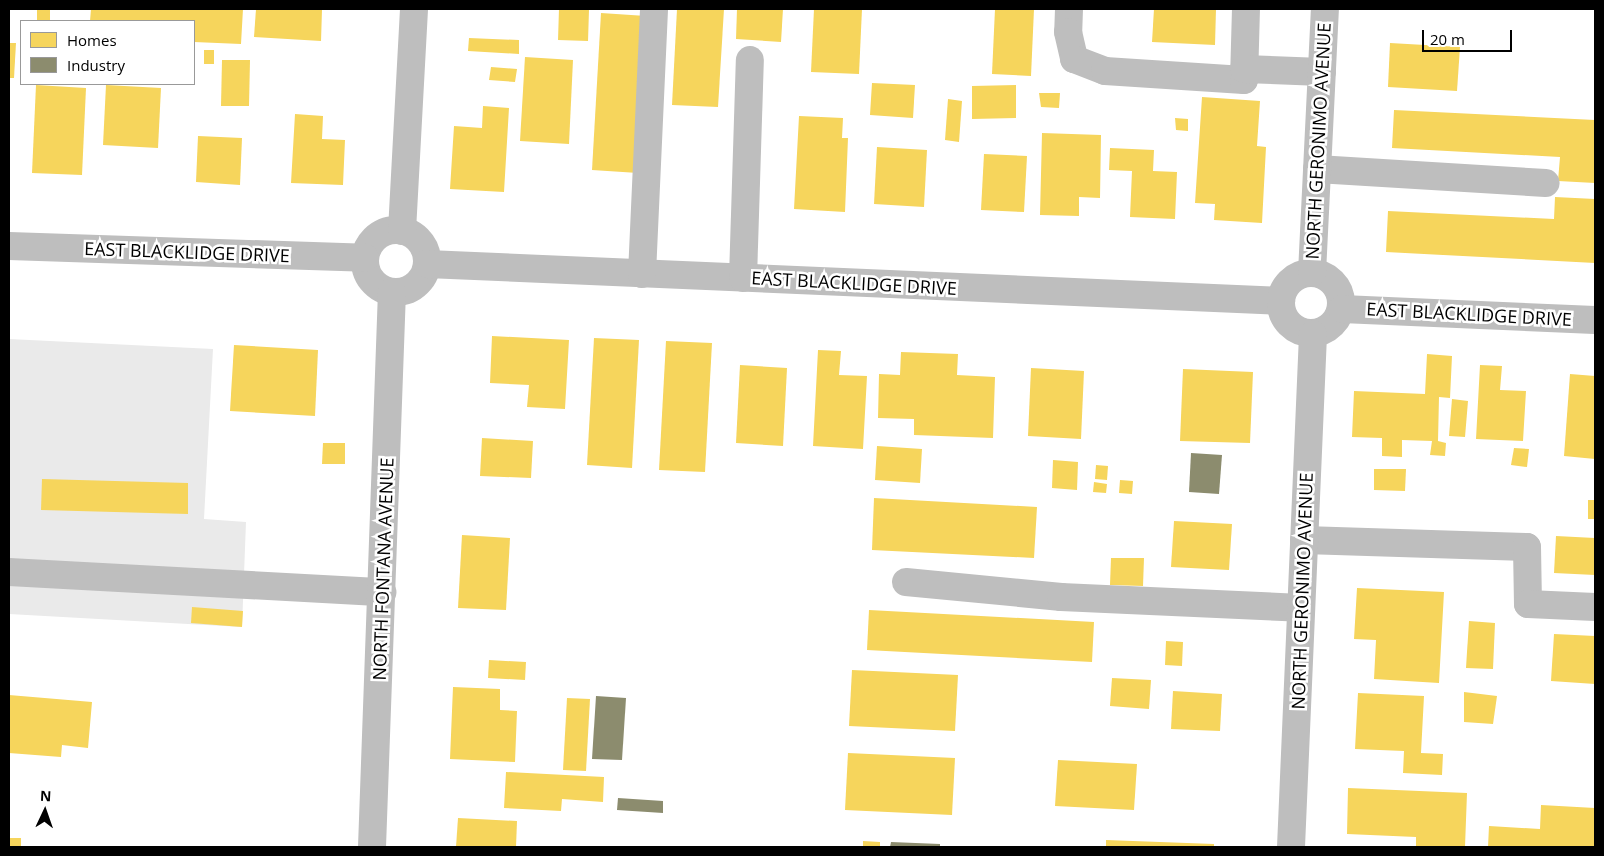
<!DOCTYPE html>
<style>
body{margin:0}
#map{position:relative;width:1604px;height:856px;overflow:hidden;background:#fff;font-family:"Open Sans",sans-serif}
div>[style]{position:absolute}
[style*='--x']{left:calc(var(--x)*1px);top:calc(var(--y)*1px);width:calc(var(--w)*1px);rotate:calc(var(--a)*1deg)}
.green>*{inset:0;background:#eaeaea}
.homes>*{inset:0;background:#f6d55c}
.industry>*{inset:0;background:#8c8c6e}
.minor>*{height:28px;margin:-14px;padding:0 14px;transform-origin:14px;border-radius:14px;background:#bebebe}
.minor>.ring{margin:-14px;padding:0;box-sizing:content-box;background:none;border:28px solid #bebebe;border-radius:50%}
span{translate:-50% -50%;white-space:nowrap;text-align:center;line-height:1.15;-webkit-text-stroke:5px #fff;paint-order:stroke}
.street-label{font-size:18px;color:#000}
.frame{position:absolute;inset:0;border:10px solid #000;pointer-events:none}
.legend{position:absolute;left:20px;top:20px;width:175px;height:65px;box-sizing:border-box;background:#fff;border:1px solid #999;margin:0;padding:6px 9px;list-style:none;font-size:15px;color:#000}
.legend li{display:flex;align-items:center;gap:10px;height:25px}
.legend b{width:25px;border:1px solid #999}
.north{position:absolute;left:20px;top:786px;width:50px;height:50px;-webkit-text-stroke:4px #fff;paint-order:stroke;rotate:3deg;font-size:14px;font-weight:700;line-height:20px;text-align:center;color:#000}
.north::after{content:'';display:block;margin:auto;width:18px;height:22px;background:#000;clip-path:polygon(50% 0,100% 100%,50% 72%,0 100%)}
.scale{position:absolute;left:1422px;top:30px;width:90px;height:22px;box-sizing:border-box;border:2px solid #000;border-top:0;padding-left:6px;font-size:15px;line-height:18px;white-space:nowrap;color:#000;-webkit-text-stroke:4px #fff;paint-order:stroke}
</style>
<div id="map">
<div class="green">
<div style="clip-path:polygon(9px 339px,213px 349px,204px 519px,246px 522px,242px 627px,9px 614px)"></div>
</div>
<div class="homes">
<div style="clip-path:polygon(91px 9px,243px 9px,241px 44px,194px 42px,194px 21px,90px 21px)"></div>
<div style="clip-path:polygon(256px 9px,322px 9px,321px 41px,254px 37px)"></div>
<div style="clip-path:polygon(559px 9px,589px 9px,588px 41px,558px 40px)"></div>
<div style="clip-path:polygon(677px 9px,724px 9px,718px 107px,672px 105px)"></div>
<div style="clip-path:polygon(737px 9px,783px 9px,781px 42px,736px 39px)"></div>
<div style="clip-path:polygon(814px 9px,862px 9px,859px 74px,811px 72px)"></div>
<div style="clip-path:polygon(995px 9px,1034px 9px,1031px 76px,992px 74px)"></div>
<div style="clip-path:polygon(1154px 9px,1216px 9px,1215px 45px,1152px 42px)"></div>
<div style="clip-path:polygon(37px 10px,50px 10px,50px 21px,37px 21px)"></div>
<div style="clip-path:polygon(601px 13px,646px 16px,638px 173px,592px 170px)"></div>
<div style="clip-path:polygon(469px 38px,519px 40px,519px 54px,468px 51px)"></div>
<div style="clip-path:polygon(9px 43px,16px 43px,14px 78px,9px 78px)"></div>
<div style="clip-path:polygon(1390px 43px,1460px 47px,1457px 91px,1388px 87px)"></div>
<div style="clip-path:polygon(204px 50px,214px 50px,214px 64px,204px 64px)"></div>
<div style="clip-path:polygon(525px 57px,573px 60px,569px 144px,520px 141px)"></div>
<div style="clip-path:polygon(222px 60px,250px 60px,249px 106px,221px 106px)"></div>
<div style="clip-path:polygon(491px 67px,517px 69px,515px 82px,489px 80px)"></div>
<div style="clip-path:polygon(872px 83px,915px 85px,913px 118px,870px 115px)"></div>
<div style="clip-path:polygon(36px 85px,86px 88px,82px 175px,32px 173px)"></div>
<div style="clip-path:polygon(106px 85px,161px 88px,158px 148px,103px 145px)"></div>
<div style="clip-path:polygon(1016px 85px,1016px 118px,972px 119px,972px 86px)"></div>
<div style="clip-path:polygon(1039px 93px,1060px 93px,1059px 108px,1041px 107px)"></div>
<div style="clip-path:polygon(1202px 97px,1260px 101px,1257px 146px,1266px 147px,1262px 223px,1214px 220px,1215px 204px,1195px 203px)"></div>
<div style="clip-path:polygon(948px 99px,962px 101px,959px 142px,945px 140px)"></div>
<div style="clip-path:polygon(483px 106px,509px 108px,504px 192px,450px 189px,454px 126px,482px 128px)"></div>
<div style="clip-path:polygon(1394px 110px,1595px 120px,1595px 183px,1558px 181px,1560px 157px,1392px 148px)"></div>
<div style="clip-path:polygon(295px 114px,323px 116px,322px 139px,345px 140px,343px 185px,291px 183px)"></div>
<div style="clip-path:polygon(799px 116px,843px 118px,842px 138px,848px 138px,845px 212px,794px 209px)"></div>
<div style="clip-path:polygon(1175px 118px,1188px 119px,1188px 131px,1176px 130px)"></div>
<div style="clip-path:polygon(1042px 133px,1101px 135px,1100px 198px,1079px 197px,1079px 216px,1040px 215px)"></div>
<div style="clip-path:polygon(198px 136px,242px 138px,240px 185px,196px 182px)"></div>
<div style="clip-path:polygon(877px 147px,927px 150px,924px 207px,874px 204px)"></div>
<div style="clip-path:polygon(1110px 148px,1154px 150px,1153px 171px,1177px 172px,1175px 219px,1130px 217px,1132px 171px,1109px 170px)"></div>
<div style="clip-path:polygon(984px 154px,1027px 156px,1024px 212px,981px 210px)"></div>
<div style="clip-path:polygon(1555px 197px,1595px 199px,1595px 263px,1386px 252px,1388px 211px,1554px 219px)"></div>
<div style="clip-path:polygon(492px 336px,569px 340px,565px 409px,527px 407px,529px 385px,490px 383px)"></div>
<div style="clip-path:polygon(594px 338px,639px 340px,632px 468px,587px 465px)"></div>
<div style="clip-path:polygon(666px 341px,712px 343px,705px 472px,659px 470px)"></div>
<div style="clip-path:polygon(234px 345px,318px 350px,315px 416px,230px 411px)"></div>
<div style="clip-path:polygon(818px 350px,841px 351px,839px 375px,867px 376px,863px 449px,813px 446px)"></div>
<div style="clip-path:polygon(901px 352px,958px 354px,957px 375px,995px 377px,993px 438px,914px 435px,914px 419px,878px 418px,879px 374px,900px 375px)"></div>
<div style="clip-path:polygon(1427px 354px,1452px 356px,1450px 398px,1439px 397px,1438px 441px,1446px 443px,1445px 456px,1430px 455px,1432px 441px,1402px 440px,1402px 457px,1382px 456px,1382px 438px,1352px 437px,1354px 391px,1425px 394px)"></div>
<div style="clip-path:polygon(740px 365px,787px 368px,783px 446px,736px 443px)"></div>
<div style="clip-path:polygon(1480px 365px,1502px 366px,1500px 390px,1526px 391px,1523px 441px,1476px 439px)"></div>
<div style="clip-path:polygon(1031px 368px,1084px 371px,1081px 439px,1028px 436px)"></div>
<div style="clip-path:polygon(1183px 369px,1253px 372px,1250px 443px,1180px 441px)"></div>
<div style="clip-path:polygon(1570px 374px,1595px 376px,1595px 459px,1564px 456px)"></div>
<div style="clip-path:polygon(1452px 399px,1468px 401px,1465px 437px,1449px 436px)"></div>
<div style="clip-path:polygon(482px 438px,533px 441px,531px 478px,480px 476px)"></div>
<div style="clip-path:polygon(323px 443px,345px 443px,345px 464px,322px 464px)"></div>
<div style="clip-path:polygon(877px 446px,922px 449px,920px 483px,875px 480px)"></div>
<div style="clip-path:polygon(1514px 448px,1529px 449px,1527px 467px,1511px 465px)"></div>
<div style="clip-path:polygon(1053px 460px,1078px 462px,1077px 490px,1052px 488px)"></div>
<div style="clip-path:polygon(1096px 465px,1108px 466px,1107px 480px,1095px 479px)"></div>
<div style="clip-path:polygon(1374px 469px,1406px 469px,1405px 491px,1374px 490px)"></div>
<div style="clip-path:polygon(42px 479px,188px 483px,188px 514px,41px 510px)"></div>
<div style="clip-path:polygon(1120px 480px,1133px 481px,1132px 494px,1119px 493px)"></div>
<div style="clip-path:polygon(1094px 482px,1107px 484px,1106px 493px,1093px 492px)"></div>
<div style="clip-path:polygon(874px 498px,1037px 507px,1034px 558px,872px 550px)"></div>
<div style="clip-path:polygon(1588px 500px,1595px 500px,1595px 519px,1588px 519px)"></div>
<div style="clip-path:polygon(1174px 521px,1232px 524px,1229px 570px,1171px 567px)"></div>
<div style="clip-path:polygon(462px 535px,510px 538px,506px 610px,458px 608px)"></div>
<div style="clip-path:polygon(1556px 536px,1595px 538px,1595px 575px,1554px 573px)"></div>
<div style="clip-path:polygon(1111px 558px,1144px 558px,1143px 586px,1110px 585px)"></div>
<div style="clip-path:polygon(1357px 588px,1444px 592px,1439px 683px,1374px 679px,1376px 640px,1354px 639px)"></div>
<div style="clip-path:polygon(192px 607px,243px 611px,242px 627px,191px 623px)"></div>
<div style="clip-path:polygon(869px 610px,1094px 622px,1092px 662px,867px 650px)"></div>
<div style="clip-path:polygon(1469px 621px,1495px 623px,1493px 669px,1466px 668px)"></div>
<div style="clip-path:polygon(1554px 634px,1595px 636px,1595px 684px,1551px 681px)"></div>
<div style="clip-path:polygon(1166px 641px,1183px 642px,1182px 666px,1165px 665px)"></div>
<div style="clip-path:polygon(489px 660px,526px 662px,525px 680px,488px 678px)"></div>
<div style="clip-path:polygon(852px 670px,958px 675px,955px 731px,849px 726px)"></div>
<div style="clip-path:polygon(1112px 678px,1151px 680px,1149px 709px,1110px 706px)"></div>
<div style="clip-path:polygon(453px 687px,500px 689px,500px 710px,517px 711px,515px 762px,450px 759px)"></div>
<div style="clip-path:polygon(1173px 691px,1222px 694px,1220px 731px,1171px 729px)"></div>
<div style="clip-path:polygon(1464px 692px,1497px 696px,1493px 724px,1464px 722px)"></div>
<div style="clip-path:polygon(1358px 693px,1424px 696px,1421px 753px,1443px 754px,1442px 775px,1403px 773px,1404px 751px,1355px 749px)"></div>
<div style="clip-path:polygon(9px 695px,92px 702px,88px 748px,62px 745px,61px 757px,9px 753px)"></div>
<div style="clip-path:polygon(567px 698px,590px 699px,586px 771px,563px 770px)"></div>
<div style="clip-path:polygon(848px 753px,955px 758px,952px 815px,845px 810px)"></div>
<div style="clip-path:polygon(1058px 760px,1137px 764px,1134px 810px,1055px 806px)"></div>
<div style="clip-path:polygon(506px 772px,604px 777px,603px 802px,562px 799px,561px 811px,504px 808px)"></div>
<div style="clip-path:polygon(1348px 788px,1467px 793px,1465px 847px,1416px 847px,1416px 837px,1347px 834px)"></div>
<div style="clip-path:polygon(1541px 805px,1595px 808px,1595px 847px,1488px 847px,1489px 826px,1540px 829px)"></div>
<div style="clip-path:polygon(458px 818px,517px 821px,516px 847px,456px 847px)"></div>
<div style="clip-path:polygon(9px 838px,21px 838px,21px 847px,9px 847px)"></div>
<div style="clip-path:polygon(1106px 840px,1214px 844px,1214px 847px,1106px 847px)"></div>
<div style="clip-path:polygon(863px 841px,880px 842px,880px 847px,863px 847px)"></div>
</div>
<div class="industry">
<div style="clip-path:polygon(1191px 453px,1222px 455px,1219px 494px,1189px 492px)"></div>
<div style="clip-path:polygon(596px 696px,626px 698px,622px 760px,592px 759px)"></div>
<div style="clip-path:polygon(618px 798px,663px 801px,663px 813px,617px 810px)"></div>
<div style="clip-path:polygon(891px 842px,940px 844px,940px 847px,890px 847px)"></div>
</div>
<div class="minor">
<div style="--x:1069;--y:9;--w:23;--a:92"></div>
<div style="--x:1068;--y:32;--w:28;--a:77"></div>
<div style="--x:1074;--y:59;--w:33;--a:21"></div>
<div style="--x:1105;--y:71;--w:139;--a:3.7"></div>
<div style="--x:1244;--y:80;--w:71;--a:-88.4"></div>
<div style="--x:1244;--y:69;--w:78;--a:2.2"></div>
<div style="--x:1317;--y:169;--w:229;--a:3.5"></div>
<div class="ring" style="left:365px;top:230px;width:34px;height:34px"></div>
<div style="--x:402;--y:231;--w:222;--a:-86.9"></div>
<div style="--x:9;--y:246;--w:356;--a:1.9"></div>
<div style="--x:427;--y:264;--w:855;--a:2.48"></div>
<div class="ring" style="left:1281px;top:273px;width:32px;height:32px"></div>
<div style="--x:1312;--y:273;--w:264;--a:-87.2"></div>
<div style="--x:642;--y:274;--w:265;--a:-87.4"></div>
<div style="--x:743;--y:278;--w:218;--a:-88.2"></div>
<div style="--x:1342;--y:309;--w:253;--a:2.5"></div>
<div style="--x:1304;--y:540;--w:223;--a:1.8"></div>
<div style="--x:1527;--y:547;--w:57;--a:89"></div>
<div style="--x:1528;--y:604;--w:67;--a:2.6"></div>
<div style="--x:9;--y:572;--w:374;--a:3.1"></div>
<div style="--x:906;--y:582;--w:156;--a:5.5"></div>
<div style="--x:1061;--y:597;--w:240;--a:2.6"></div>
<div style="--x:372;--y:847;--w:555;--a:-87.94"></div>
<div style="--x:1291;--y:847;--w:513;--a:-87.54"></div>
</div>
<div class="street-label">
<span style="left:1318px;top:141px;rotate:-87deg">NORTH GERONIMO AVENUE</span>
<span style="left:187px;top:252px;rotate:2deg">EAST BLACKLIDGE DRIVE</span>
<span style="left:854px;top:283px;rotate:3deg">EAST BLACKLIDGE DRIVE</span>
<span style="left:1469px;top:314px;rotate:3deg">EAST BLACKLIDGE DRIVE</span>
<span style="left:383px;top:569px;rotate:-88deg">NORTH FONTANA AVENUE</span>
<span style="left:1302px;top:591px;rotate:-88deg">NORTH GERONIMO AVENUE</span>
</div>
<div class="frame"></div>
<ul class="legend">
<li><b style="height:14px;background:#f6d55c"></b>Homes</li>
<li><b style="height:14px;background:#8c8c6e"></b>Industry</li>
</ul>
<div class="north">N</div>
<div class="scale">20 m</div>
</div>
